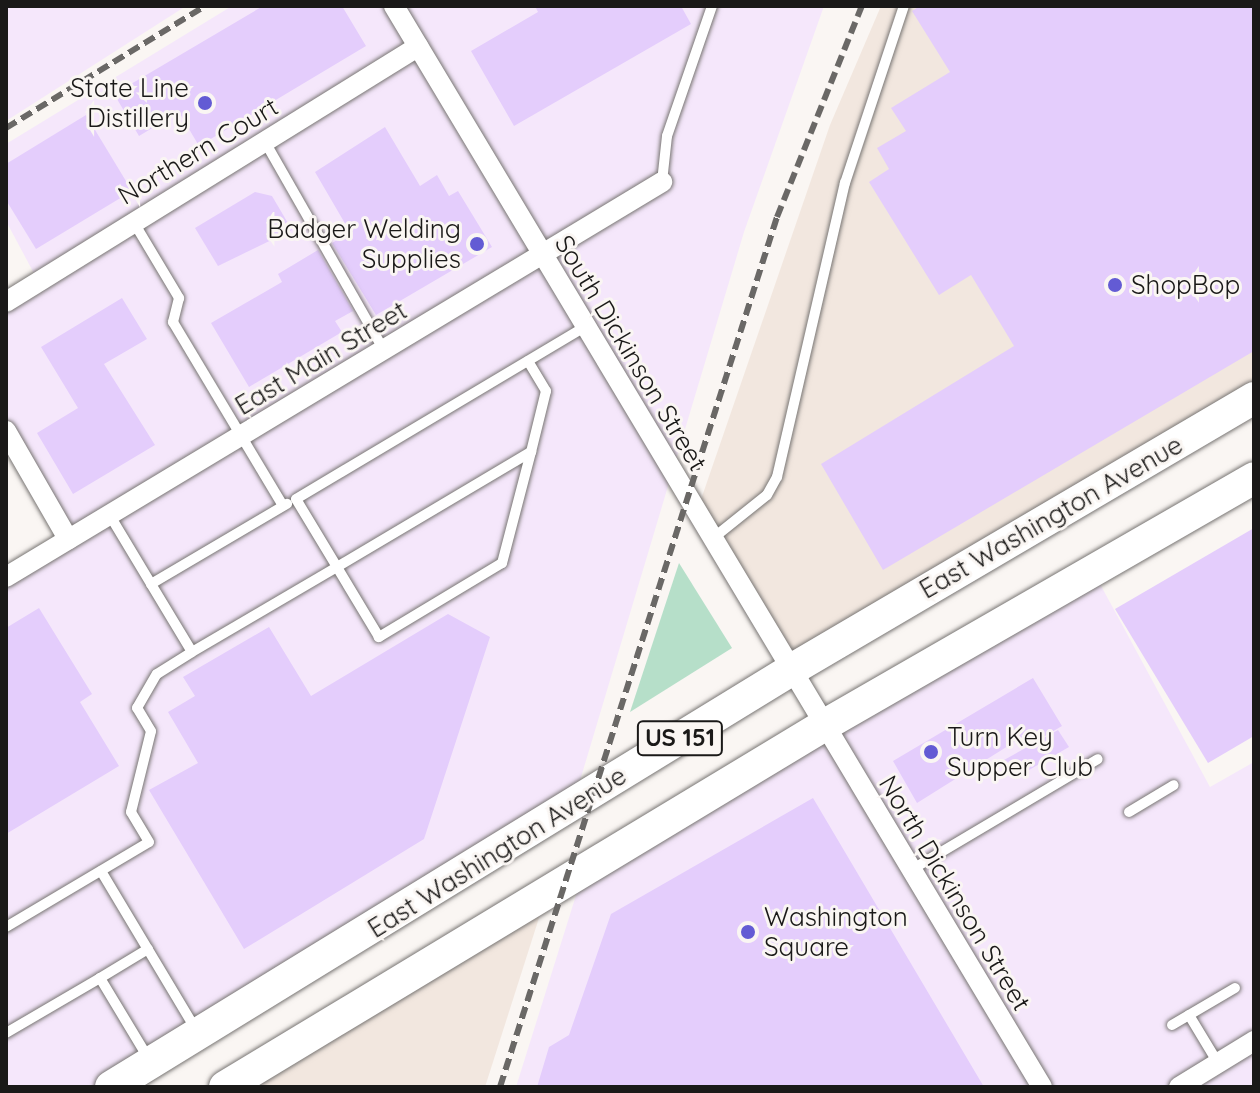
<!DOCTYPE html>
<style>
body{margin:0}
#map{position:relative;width:1260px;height:1093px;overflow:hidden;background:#faf6f3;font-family:Quicksand,sans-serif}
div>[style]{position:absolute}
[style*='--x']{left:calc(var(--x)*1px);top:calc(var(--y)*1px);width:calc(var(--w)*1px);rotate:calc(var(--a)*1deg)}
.built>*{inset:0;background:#f2e7df}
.industrial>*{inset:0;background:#f5e7fb}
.green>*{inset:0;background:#b6dfc9}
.building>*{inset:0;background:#e4cdfc}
.roads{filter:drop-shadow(0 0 2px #787573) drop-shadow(0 0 2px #787573)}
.lane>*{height:10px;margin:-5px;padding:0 5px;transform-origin:5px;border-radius:5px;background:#fff}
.street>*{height:20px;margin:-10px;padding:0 10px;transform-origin:10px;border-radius:10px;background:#fff}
.primary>*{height:32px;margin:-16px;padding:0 16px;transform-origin:16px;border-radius:16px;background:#fff}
.rail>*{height:6px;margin-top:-3px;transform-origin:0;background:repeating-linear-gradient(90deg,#6a6866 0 12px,transparent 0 18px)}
.dots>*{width:22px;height:22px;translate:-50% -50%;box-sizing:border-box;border:4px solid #faf6f3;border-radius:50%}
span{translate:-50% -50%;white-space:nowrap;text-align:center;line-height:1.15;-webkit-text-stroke:6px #faf6f3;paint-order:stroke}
.shield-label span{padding:2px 6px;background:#faf6f3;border:2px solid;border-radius:6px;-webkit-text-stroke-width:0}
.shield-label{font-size:24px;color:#1a1918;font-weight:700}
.poi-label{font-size:26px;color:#1a1918}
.right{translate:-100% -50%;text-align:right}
.left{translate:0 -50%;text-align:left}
.street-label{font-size:26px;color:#1a1918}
.frame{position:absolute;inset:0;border:8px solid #1a1918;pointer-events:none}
</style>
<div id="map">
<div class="built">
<div style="clip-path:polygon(881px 6px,1254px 6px,1254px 398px,791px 670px,696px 514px,830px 125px)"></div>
<div style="clip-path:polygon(546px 896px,485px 1087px,225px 1087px)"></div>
</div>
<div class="industrial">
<div style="clip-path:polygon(6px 6px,186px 6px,6px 121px)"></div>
<div style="clip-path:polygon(232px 6px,824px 6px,744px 232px,573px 804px,111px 1087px,6px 1087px,6px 577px,68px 538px,6px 431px,6px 302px,37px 279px,6px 221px,6px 144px)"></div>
<div style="clip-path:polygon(1093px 571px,1210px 787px,1254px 762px,1254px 1087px,516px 1087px,583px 873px)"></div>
</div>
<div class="green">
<div style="clip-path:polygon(679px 563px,732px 648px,630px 712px)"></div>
</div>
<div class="building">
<div style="clip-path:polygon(263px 6px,342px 6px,366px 46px,199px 146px,179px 112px,139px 136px,114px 94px)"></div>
<div style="clip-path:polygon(535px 6px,681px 6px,691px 24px,514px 126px,471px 51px,538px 12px)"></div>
<div style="clip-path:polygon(920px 6px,1254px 6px,1254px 351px,883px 570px,821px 464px,1014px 346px,971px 275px,939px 295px,869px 182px,889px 169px,877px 148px,906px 131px,891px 108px,950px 72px,912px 11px)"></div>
<div style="clip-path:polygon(86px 115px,132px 191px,36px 249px,6px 200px,6px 164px)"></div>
<div style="clip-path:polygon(385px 127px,420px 186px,437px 175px,449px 196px,458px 191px,492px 247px,376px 315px,332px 243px,350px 232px,315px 172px)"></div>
<div style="clip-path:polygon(255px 192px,272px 196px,292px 230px,218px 266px,195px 228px)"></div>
<div style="clip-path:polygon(318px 250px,353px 311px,335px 321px,342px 332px,249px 387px,211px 323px,282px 282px,278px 274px)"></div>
<div style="clip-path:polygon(122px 298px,147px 339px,104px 364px,155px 445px,73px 494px,37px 433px,78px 408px,41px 347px)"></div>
<div style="clip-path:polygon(1254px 528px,1254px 736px,1208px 763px,1115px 609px)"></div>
<div style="clip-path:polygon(39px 608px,92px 694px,80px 702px,119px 766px,6px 834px,6px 628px)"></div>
<div style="clip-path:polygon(448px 614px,490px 637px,424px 839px,244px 949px,149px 790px,198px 763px,168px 712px,195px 696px,183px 677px,269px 627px,311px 696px)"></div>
<div style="clip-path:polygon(1033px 678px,1062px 726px,1038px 740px,1032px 731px,917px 803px,893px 761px)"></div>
<div style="clip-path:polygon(1058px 730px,1069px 747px,1015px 778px,1004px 760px)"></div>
<div style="clip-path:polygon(813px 798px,984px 1087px,537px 1087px,549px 1047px,569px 1035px,611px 914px)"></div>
</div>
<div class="roads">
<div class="lane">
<div style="--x:264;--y:140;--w:242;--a:60.3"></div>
<div style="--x:662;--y:182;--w:46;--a:-83.8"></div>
<div style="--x:667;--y:136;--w:138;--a:-70.9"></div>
<div style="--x:133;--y:221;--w:90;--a:59.1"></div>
<div style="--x:179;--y:298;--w:25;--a:104"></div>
<div style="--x:173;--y:322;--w:214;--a:59.1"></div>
<div style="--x:528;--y:361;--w:35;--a:59"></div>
<div style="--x:546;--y:391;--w:63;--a:103.8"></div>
<div style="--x:109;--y:514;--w:82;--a:59"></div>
<div style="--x:151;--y:584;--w:158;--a:-30.5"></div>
<div style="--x:712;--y:539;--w:70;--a:-38.7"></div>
<div style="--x:767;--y:495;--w:21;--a:-61"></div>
<div style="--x:777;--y:477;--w:302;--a:-77"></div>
<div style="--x:845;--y:183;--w:187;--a:-71.6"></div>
<div style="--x:151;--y:584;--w:79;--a:58.9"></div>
<div style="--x:1129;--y:812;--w:52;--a:-31"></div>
<div style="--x:911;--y:870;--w:217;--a:-30.7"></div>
<div style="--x:101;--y:871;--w:185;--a:59.1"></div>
<div style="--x:6;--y:927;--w:166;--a:-30.7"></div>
<div style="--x:149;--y:842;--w:35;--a:-121"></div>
<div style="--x:131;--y:812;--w:83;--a:-76.1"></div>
<div style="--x:151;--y:731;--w:27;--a:-121"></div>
<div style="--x:137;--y:708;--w:39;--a:-60"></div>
<div style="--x:157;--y:674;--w:41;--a:-32.2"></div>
<div style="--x:192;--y:652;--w:168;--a:-30.4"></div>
<div style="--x:337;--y:567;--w:226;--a:-30.7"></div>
<div style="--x:531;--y:452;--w:115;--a:104.6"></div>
<div style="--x:502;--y:563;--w:144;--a:149"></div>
<div style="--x:379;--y:637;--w:82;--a:-121"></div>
<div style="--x:337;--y:567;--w:79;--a:-121.1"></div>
<div style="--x:296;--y:499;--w:336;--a:-30.8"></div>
<div style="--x:148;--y:949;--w:56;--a:148.9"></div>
<div style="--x:100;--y:978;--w:97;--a:58.9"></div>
<div style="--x:1189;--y:1015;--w:56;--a:58.9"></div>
<div style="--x:1172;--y:1025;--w:73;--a:-30.4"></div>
<div style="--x:6;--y:1033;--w:109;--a:-30.3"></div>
</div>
<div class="street">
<div style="--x:394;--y:6;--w:1260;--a:59.06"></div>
<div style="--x:6;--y:302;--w:485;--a:-31.8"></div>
<div style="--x:6;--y:431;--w:125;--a:60.1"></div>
<div style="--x:6;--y:577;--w:766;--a:-31.05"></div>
<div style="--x:1179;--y:1087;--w:88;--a:-31.5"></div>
</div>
<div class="primary">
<div style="--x:111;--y:1087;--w:798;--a:-31.52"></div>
<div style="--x:791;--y:670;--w:537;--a:-30.43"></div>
<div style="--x:225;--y:1087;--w:699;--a:-31.12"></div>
<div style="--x:823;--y:726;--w:497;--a:-29.9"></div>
</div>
</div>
<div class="rail">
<div style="--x:6;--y:128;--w:233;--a:-31.5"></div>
<div style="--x:500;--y:1087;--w:913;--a:-72.34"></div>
<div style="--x:777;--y:217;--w:227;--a:-68.1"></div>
</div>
<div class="dots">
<div style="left:205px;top:103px;background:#635bd4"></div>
<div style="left:477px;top:244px;background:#635bd4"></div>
<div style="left:1115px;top:285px;background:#635bd4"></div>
<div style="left:931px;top:752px;background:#635bd4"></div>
<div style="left:748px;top:932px;background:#635bd4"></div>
</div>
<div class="shield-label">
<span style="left:680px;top:738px">US 151</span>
</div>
<div class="poi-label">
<span class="right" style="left:189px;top:103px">State Line<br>Distillery</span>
<span class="right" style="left:461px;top:244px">Badger Welding<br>Supplies</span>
<span class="left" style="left:1131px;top:285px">ShopBop</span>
<span class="left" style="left:947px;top:752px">Turn Key<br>Supper Club</span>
<span class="left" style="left:764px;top:932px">Washington<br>Square</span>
</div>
<div class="street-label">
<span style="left:198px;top:151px;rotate:-31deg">Northern Court</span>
<span style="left:631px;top:353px;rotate:59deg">South Dickinson Street</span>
<span style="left:321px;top:358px;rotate:-31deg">East Main Street</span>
<span style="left:1051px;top:517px;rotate:-30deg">East Washington Avenue</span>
<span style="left:497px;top:852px;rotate:-32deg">East Washington Avenue</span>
<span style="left:955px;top:893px;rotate:59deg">North Dickinson Street</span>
</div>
<div class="frame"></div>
</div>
